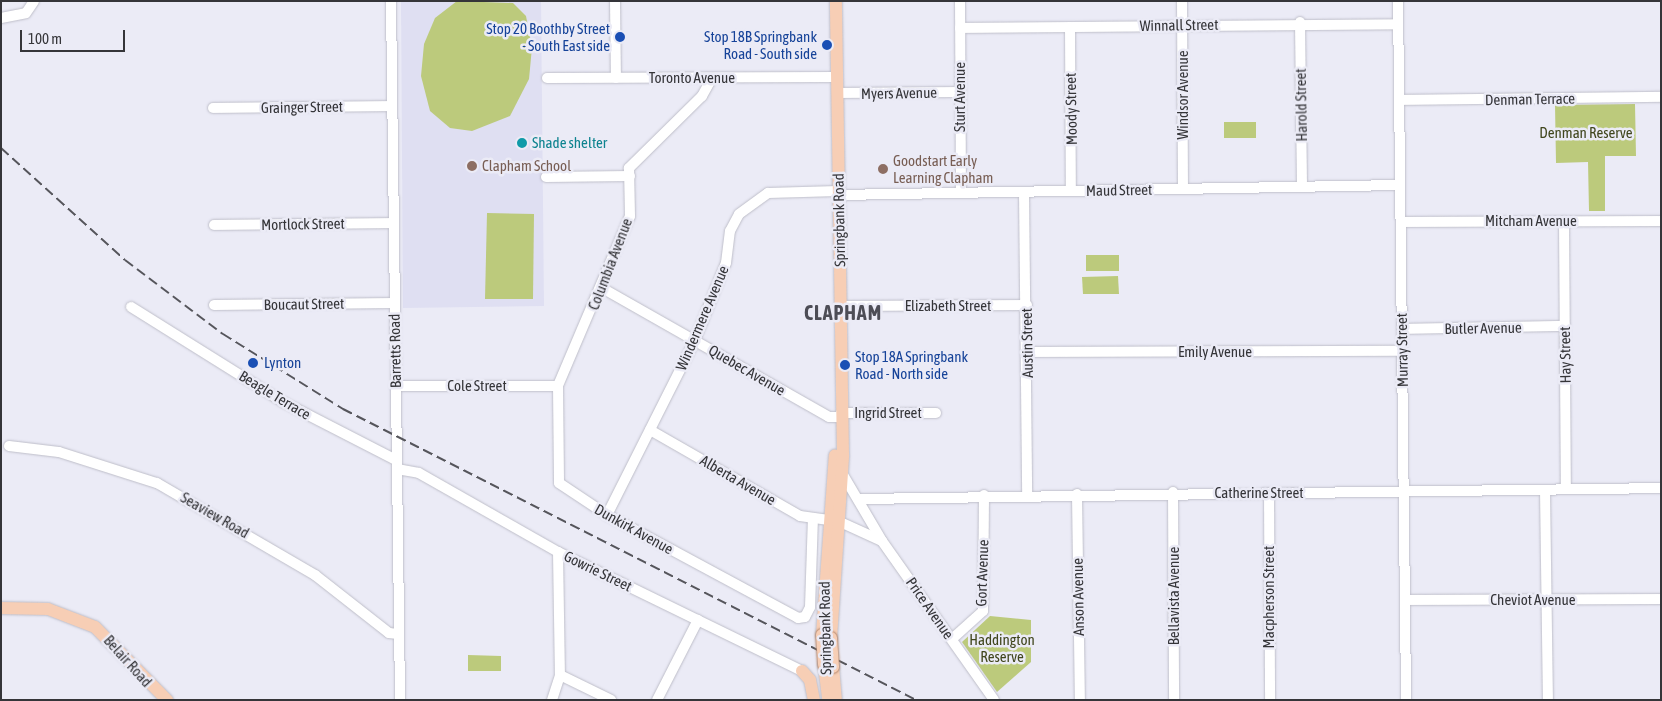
<!DOCTYPE html>
<style>
body{margin:0}
#map{position:relative;width:1662px;height:701px;overflow:hidden;background:#ebebf6;font-family:"Asap Condensed",sans-serif}
div>[style]{position:absolute}
[style*='--x']{left:calc(var(--x)*1px);top:calc(var(--y)*1px);width:calc(var(--w)*1px);rotate:calc(var(--a)*1deg)}
.built>*{inset:0;background:#dfdff2}
.green>*{inset:0;background:#bcca7c}
.roads{filter:drop-shadow(0 0 1px #bebec9) drop-shadow(0 0 1px #bebec9)}
.minor>*{height:10px;margin:-5px;padding:0 5px;transform-origin:5px;border-radius:5px;background:#fff}
.major>*{height:12px;margin:-6px;padding:0 6px;transform-origin:6px;border-radius:6px;background:#f7ceb5}
.rail>*{height:2px;margin-top:-1px;transform-origin:0;background:repeating-linear-gradient(90deg,#55555b 0 10px,transparent 0 15px)}
.bridges{filter:drop-shadow(0 0 1px #af8369) drop-shadow(0 0 1px #af8369)}
.major-bridge>*{height:12px;margin:-6px;padding:0 6px;transform-origin:6px;border-radius:6px;background:#f7ceb5}
.dots>*{width:14px;height:14px;translate:-50% -50%;box-sizing:border-box;border:2px solid #ebebf6;border-radius:50%}
span{translate:-50% -50%;white-space:nowrap;text-align:center;line-height:1.15;-webkit-text-stroke:5px #ebebf6;paint-order:stroke}
.street-label{font-size:15px;color:#353539}
.transit-label{font-size:15px;color:#164399}
.right{translate:-100% -50%;text-align:right}
.left{translate:0 -50%;text-align:left}
.park-label{font-size:15px;color:#40461d}
.culture-label{font-size:15px;color:#0d838f}
.education-label{font-size:15px;color:#785e54}
.district-label{font-size:20px;color:#4d4d56;font-weight:700;letter-spacing:1px}
.frame{position:absolute;inset:0;border:2px solid #353539;pointer-events:none}
.scale{position:absolute;left:20px;top:30px;width:105px;height:22px;box-sizing:border-box;border:2px solid #353539;border-top:0;padding-left:6px;font-size:15px;line-height:18px;white-space:nowrap;color:#353539;-webkit-text-stroke:4px #ebebf6;paint-order:stroke}
</style>
<div id="map">
<div class="built">
<div style="clip-path:polygon(541px 1px,544px 306px,403px 308px,401px 2px)"></div>
</div>
<div class="green">
<div style="clip-path:polygon(457px 1px,513px 3px,526px 16px,532px 47px,529px 79px,510px 116px,472px 131px,450px 128px,430px 111px,421px 76px,424px 44px,435px 18px)"></div>
<div style="clip-path:polygon(1635px 104px,1636px 156px,1605px 156px,1605px 211px,1589px 211px,1588px 162px,1556px 163px,1555px 105px)"></div>
<div style="clip-path:polygon(1224px 122px,1256px 122px,1256px 138px,1224px 138px)"></div>
<div style="clip-path:polygon(487px 213px,534px 214px,533px 299px,485px 299px)"></div>
<div style="clip-path:polygon(1086px 255px,1119px 255px,1119px 271px,1086px 271px)"></div>
<div style="clip-path:polygon(1118px 276px,1119px 294px,1083px 294px,1082px 277px)"></div>
<div style="clip-path:polygon(990px 616px,1031px 620px,1031px 662px,997px 692px,962px 642px)"></div>
<div style="clip-path:polygon(468px 655px,501px 656px,501px 671px,468px 671px)"></div>
</div>
<div class="roads">
<div class="minor">
<div style="--x:391;--y:1;--w:699;--a:89.26"></div>
<div style="--x:615;--y:1;--w:77;--a:89.3"></div>
<div style="--x:960;--y:1;--w:192;--a:89.7"></div>
<div style="--x:1182;--y:1;--w:188;--a:89.7"></div>
<div style="--x:1398;--y:1;--w:699;--a:89.34"></div>
<div style="--x:1;--y:18;--w:25;--a:-11"></div>
<div style="--x:26;--y:13;--w:14;--a:-56"></div>
<div style="--x:1300;--y:22;--w:165;--a:89.3"></div>
<div style="--x:1070;--y:27;--w:164;--a:89.7"></div>
<div style="--x:960;--y:28;--w:438;--a:-0.5"></div>
<div style="--x:547;--y:78;--w:290;--a:-0.2"></div>
<div style="--x:712;--y:78;--w:21;--a:119"></div>
<div style="--x:702;--y:96;--w:103;--a:135.4"></div>
<div style="--x:629;--y:168;--w:48;--a:88.8"></div>
<div style="--x:630;--y:216;--w:185;--a:113"></div>
<div style="--x:558;--y:386;--w:97;--a:89.4"></div>
<div style="--x:559;--y:483;--w:58;--a:33.7"></div>
<div style="--x:607;--y:515;--w:217;--a:28.3"></div>
<div style="--x:798;--y:618;--w:7;--a:-8"></div>
<div style="--x:805;--y:617;--w:11;--a:-63"></div>
<div style="--x:810;--y:607;--w:89;--a:-88.1"></div>
<div style="--x:837;--y:93;--w:123;--a:-0.5"></div>
<div style="--x:1399;--y:100;--w:262;--a:-0.7"></div>
<div style="--x:213;--y:108;--w:178;--a:-0.6"></div>
<div style="--x:546;--y:177;--w:84;--a:-0.7"></div>
<div style="--x:1024;--y:192;--w:301;--a:89.4"></div>
<div style="--x:838;--y:195;--w:562;--a:-1.02"></div>
<div style="--x:1564;--y:221;--w:267;--a:89.6"></div>
<div style="--x:1401;--y:222;--w:260;--a:-0.2"></div>
<div style="--x:214;--y:225;--w:179;--a:-0.6"></div>
<div style="--x:602;--y:288;--w:261;--a:29.6"></div>
<div style="--x:829;--y:417;--w:12;--a:0"></div>
<div style="--x:214;--y:305;--w:180;--a:-0.6"></div>
<div style="--x:840;--y:306;--w:187;--a:-0.3"></div>
<div style="--x:131;--y:307;--w:179;--a:32"></div>
<div style="--x:283;--y:402;--w:127;--a:27.2"></div>
<div style="--x:1402;--y:329;--w:163;--a:-1.1"></div>
<div style="--x:1027;--y:352;--w:375;--a:-0.2"></div>
<div style="--x:395;--y:386;--w:163;--a:0"></div>
<div style="--x:841;--y:413;--w:95;--a:0"></div>
<div style="--x:650;--y:430;--w:173;--a:29.8"></div>
<div style="--x:800;--y:516;--w:29;--a:8"></div>
<div style="--x:9;--y:446;--w:50;--a:6.8"></div>
<div style="--x:59;--y:452;--w:103;--a:17.6"></div>
<div style="--x:157;--y:483;--w:183;--a:30.2"></div>
<div style="--x:315;--y:575;--w:94;--a:38.1"></div>
<div style="--x:389;--y:633;--w:9;--a:6"></div>
<div style="--x:397;--y:469;--w:22;--a:10"></div>
<div style="--x:419;--y:473;--w:160;--a:29.6"></div>
<div style="--x:558;--y:552;--w:271;--a:26"></div>
<div style="--x:842;--y:473;--w:79;--a:59.5"></div>
<div style="--x:882;--y:541;--w:194;--a:54.8"></div>
<div style="--x:1545;--y:490;--w:210;--a:89.2"></div>
<div style="--x:1173;--y:492;--w:208;--a:89.7"></div>
<div style="--x:1269;--y:493;--w:207;--a:89.7"></div>
<div style="--x:1077;--y:494;--w:206;--a:89.2"></div>
<div style="--x:858;--y:499;--w:803;--a:-0.78"></div>
<div style="--x:607;--y:515;--w:196;--a:-63.3"></div>
<div style="--x:695;--y:340;--w:83;--a:-68.1"></div>
<div style="--x:726;--y:263;--w:32;--a:-83"></div>
<div style="--x:730;--y:231;--w:19;--a:-62"></div>
<div style="--x:739;--y:214;--w:36;--a:-36"></div>
<div style="--x:768;--y:193;--w:70;--a:-1.6"></div>
<div style="--x:838;--y:521;--w:48;--a:24.4"></div>
<div style="--x:558;--y:552;--w:123;--a:89.1"></div>
<div style="--x:560;--y:675;--w:57;--a:26.1"></div>
<div style="--x:1405;--y:600;--w:256;--a:-0.2"></div>
<div style="--x:952;--y:639;--w:42;--a:-42.1"></div>
<div style="--x:983;--y:611;--w:116;--a:-89.5"></div>
<div style="--x:552;--y:700;--w:26;--a:-72"></div>
<div style="--x:657;--y:700;--w:90;--a:-62.9"></div>
</div>
<div class="major">
<div style="--x:1;--y:608;--w:47;--a:1.2"></div>
<div style="--x:48;--y:609;--w:50;--a:21"></div>
<div style="--x:95;--y:627;--w:103;--a:45.4"></div>
<div style="--x:822;--y:635;--w:180;--a:-85.9"></div>
<div style="--x:831;--y:638;--w:183;--a:-86.2"></div>
<div style="--x:843;--y:455;--w:454;--a:-90.9"></div>
<div style="--x:824;--y:665;--w:35;--a:83"></div>
<div style="--x:833;--y:667;--w:33;--a:85"></div>
<div style="--x:802;--y:671;--w:12;--a:48"></div>
<div style="--x:810;--y:680;--w:20;--a:79"></div>
</div>
</div>
<div class="rail">
<div style="--x:1;--y:148;--w:167;--a:42.1"></div>
<div style="--x:125;--y:260;--w:123;--a:37.1"></div>
<div style="--x:223;--y:334;--w:142;--a:32"></div>
<div style="--x:343;--y:409;--w:643;--a:26.92"></div>
</div>
<div class="bridges">
<div class="major-bridge">
<div style="--x:822;--y:635;--w:30;--a:86"></div>
<div style="--x:831;--y:638;--w:29;--a:86"></div>
</div>
</div>
<div class="dots">
<div style="left:620px;top:37px;background:#1a4fb4"></div>
<div style="left:827px;top:45px;background:#1a4fb4"></div>
<div style="left:522px;top:143px;background:#0f9aa8"></div>
<div style="left:472px;top:166px;background:#8d6e63"></div>
<div style="left:883px;top:169px;background:#8d6e63"></div>
<div style="left:253px;top:363px;background:#1a4fb4"></div>
<div style="left:845px;top:365px;background:#1a4fb4"></div>
</div>
<div class="street-label">
<span style="left:1179px;top:25px;rotate:-1deg">Winnall Street</span>
<span style="left:692px;top:78px">Toronto Avenue</span>
<span style="left:899px;top:93px;rotate:-1deg">Myers Avenue</span>
<span style="left:1183px;top:95px;rotate:-90deg">Windsor Avenue</span>
<span style="left:960px;top:97px;rotate:-90deg">Sturt Avenue</span>
<span style="left:1530px;top:99px;rotate:-1deg">Denman Terrace</span>
<span style="left:1301px;top:105px;rotate:-91deg">Harold Street</span>
<span style="left:302px;top:107px;rotate:-1deg">Grainger Street</span>
<span style="left:1071px;top:109px;rotate:-91deg">Moody Street</span>
<span style="left:1119px;top:190px;rotate:-1deg">Maud Street</span>
<span style="left:839px;top:220px;rotate:-91deg">Springbank Road</span>
<span style="left:1531px;top:221px">Mitcham Avenue</span>
<span style="left:303px;top:224px;rotate:-1deg">Mortlock Street</span>
<span style="left:610px;top:264px;rotate:-69deg">Columbia Avenue</span>
<span style="left:304px;top:304px;rotate:-1deg">Boucaut Street</span>
<span style="left:948px;top:306px">Elizabeth Street</span>
<span style="left:702px;top:318px;rotate:-67deg">Windermere Avenue</span>
<span style="left:1483px;top:328px;rotate:-1deg">Butler Avenue</span>
<span style="left:1027px;top:343px;rotate:-91deg">Austin Street</span>
<span style="left:1402px;top:350px;rotate:-91deg">Murray Street</span>
<span style="left:395px;top:351px;rotate:-91deg">Barretts Road</span>
<span style="left:1215px;top:352px">Emily Avenue</span>
<span style="left:1565px;top:355px;rotate:-91deg">Hay Street</span>
<span style="left:747px;top:370px;rotate:30deg">Quebec Avenue</span>
<span style="left:477px;top:386px">Cole Street</span>
<span style="left:275px;top:395px;rotate:31deg">Beagle Terrace</span>
<span style="left:888px;top:413px">Ingrid Street</span>
<span style="left:738px;top:480px;rotate:30deg">Alberta Avenue</span>
<span style="left:1259px;top:493px">Catherine Street</span>
<span style="left:215px;top:515px;rotate:30deg">Seaview Road</span>
<span style="left:634px;top:529px;rotate:29deg">Dunkirk Avenue</span>
<span style="left:598px;top:571px;rotate:26deg">Gowrie Street</span>
<span style="left:982px;top:573px;rotate:-88deg">Gort Avenue</span>
<span style="left:1174px;top:596px;rotate:-90deg">Bellavista Avenue</span>
<span style="left:1078px;top:597px;rotate:-91deg">Anson Avenue</span>
<span style="left:1269px;top:597px;rotate:-90deg">Macpherson Street</span>
<span style="left:1533px;top:600px">Cheviot Avenue</span>
<span style="left:930px;top:608px;rotate:55deg">Price Avenue</span>
<span style="left:825px;top:628px;rotate:-91deg">Springbank Road</span>
<span style="left:128px;top:661px;rotate:48deg">Belair Road</span>
</div>
<div class="transit-label">
<span class="right" style="left:610px;top:37px">Stop 20 Boothby Street<br>- South East side</span>
<span class="right" style="left:817px;top:45px">Stop 18B Springbank<br>Road - South side</span>
<span class="left" style="left:855px;top:365px">Stop 18A Springbank<br>Road - North side</span>
<span class="left" style="left:264px;top:363px">Lynton</span>
</div>
<div class="park-label">
<span style="left:1586px;top:133px">Denman Reserve</span>
<span style="left:1002px;top:648px">Haddington<br>Reserve</span>
</div>
<div class="culture-label">
<span class="left" style="left:532px;top:143px">Shade shelter</span>
</div>
<div class="education-label">
<span class="left" style="left:893px;top:169px">Goodstart Early<br>Learning Clapham</span>
<span class="left" style="left:482px;top:166px">Clapham School</span>
</div>
<div class="district-label">
<span style="left:843px;top:312px">CLAPHAM</span>
</div>
<div class="frame"></div>
<div class="scale">100 m</div>
</div>
